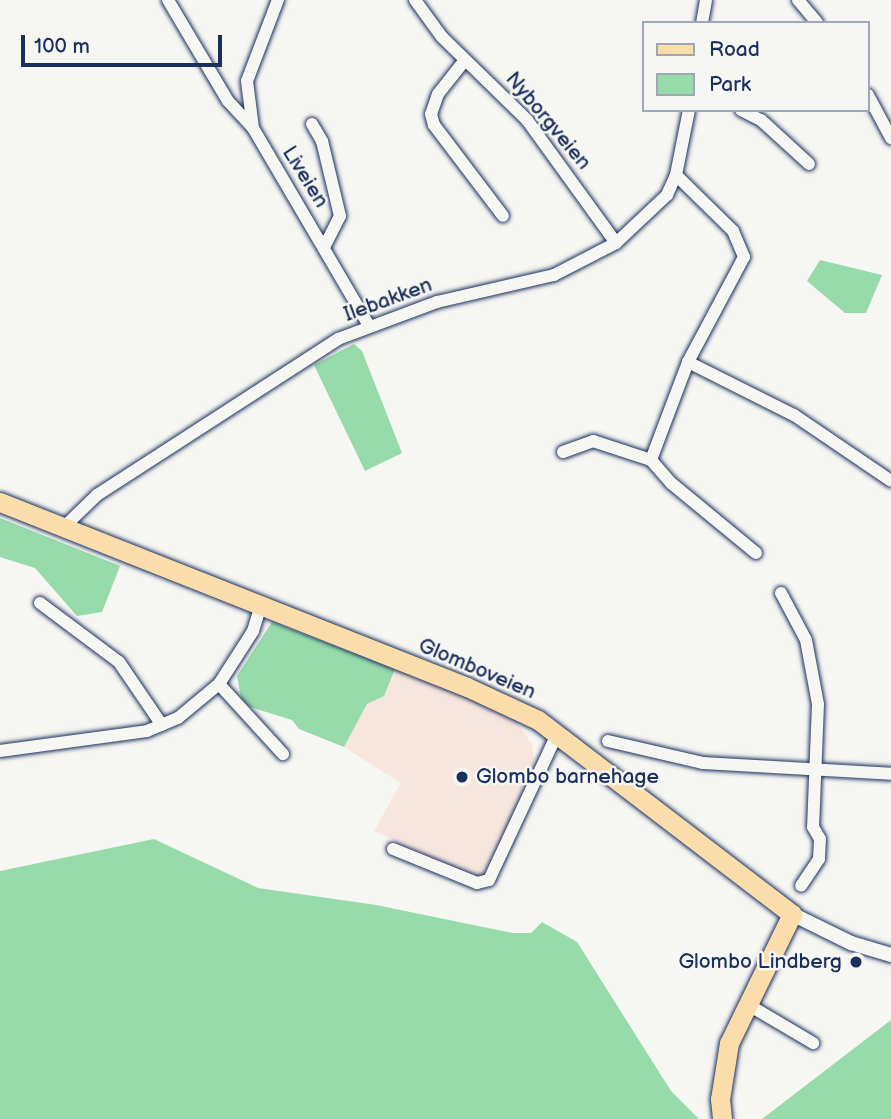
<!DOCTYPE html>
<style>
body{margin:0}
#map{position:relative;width:891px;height:1119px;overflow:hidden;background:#f6f6f2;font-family:"Balsamiq Sans",sans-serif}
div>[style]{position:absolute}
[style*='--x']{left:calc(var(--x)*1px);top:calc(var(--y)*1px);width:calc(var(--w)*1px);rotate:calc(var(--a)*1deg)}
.built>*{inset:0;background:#f7e6de}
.green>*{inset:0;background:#96dba9}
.roads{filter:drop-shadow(0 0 2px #1b2f5e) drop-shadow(0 0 2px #1b2f5e)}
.minor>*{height:12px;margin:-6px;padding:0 6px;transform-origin:6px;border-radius:6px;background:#f6f6f2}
.tertiary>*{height:14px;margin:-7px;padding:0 7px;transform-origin:7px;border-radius:7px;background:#f6f6f2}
.primary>*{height:19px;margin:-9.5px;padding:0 9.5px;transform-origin:9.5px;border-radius:9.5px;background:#faddab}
.dots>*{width:19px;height:19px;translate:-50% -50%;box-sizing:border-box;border:4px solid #f6f6f2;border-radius:50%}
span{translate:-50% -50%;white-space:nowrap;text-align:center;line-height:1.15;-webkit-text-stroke:5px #f6f6f2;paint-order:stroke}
.street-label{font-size:21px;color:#1b2f5e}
.poi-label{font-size:21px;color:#1b2f5e}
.left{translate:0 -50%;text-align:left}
.right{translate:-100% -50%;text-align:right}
.legend{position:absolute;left:642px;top:21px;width:228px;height:91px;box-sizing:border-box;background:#f6f6f2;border:2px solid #9ea6b7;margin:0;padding:9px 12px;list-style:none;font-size:21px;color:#1b2f5e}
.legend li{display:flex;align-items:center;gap:14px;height:35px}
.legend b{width:35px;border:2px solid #9ea6b7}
.scale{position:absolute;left:21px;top:35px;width:201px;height:32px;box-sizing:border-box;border:4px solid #1b2f5e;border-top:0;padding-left:9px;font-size:21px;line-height:24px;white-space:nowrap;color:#1b2f5e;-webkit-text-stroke:5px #f6f6f2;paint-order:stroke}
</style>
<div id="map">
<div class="built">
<div style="clip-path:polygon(395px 669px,421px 676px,515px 720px,532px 744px,535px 771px,489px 871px,482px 876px,475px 878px,374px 831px,401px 783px,344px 747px,367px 704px,384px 696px)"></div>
</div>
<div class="green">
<div style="clip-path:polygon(820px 260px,882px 275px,866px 313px,845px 313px,807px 281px)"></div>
<div style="clip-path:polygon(354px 344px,362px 351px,402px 453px,365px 471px,314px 365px)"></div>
<div style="clip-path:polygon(0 518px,120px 566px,102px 612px,77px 616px,35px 568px,0 557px)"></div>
<div style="clip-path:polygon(272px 622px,395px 669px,384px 696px,367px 704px,344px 747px,299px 729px,292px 720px,250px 707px,241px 698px,237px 676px)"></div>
<div style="clip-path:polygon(154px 839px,258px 888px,376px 905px,513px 933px,531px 933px,542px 922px,577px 942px,671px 1091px,699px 1119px,0 1119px,0 871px)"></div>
<div style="clip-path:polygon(891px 1020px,891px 1119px,762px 1119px)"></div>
</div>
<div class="roads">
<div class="minor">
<div style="--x:168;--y:0;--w:117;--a:59.3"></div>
<div style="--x:228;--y:101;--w:37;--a:47"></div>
<div style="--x:253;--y:128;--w:227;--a:59.6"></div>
<div style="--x:415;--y:0;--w:46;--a:53.9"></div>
<div style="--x:442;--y:37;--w:119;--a:44.3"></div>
<div style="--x:527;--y:120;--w:152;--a:54.1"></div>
<div style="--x:798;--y:0;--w:30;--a:50"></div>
<div style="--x:702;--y:23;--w:23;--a:-80"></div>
<div style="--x:465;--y:60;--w:43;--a:128.5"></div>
<div style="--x:438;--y:94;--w:21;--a:109"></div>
<div style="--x:431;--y:114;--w:11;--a:75"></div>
<div style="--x:434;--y:125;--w:114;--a:52.8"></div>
<div style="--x:868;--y:95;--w:49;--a:61.9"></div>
<div style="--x:741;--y:110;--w:22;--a:27"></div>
<div style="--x:761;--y:120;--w:65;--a:42.5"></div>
<div style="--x:312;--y:124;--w:20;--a:60"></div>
<div style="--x:322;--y:141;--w:77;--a:76.5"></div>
<div style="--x:340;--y:216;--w:34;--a:117"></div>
<div style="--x:253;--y:128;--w:47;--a:-97.3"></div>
<div style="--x:247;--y:81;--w:87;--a:-69.1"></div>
<div style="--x:676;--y:175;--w:80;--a:44.5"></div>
<div style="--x:733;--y:231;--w:28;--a:67"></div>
<div style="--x:744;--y:257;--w:119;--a:118.1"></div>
<div style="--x:688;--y:362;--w:105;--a:110.7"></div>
<div style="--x:651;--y:460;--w:30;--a:49"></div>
<div style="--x:671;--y:483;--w:110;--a:39.5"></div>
<div style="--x:688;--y:362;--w:119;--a:26.6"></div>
<div style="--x:794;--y:415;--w:117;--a:34.2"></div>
<div style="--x:563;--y:452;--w:32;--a:-20"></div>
<div style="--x:593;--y:441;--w:61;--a:18.1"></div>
<div style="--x:64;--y:527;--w:46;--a:-44.1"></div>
<div style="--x:97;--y:495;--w:287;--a:-32.9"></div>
<div style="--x:338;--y:339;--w:106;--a:-20.5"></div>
<div style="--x:437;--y:302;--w:120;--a:-13"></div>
<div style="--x:554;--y:275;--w:70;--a:-27.3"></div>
<div style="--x:616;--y:243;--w:70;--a:-43.3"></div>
<div style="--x:667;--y:195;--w:22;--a:-66"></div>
<div style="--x:676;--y:175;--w:66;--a:-78.7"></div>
<div style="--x:781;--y:593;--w:53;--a:62"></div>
<div style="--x:806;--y:640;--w:65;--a:79.4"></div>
<div style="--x:818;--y:704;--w:123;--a:92.3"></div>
<div style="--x:813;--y:827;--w:14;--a:60"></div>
<div style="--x:820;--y:839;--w:20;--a:93"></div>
<div style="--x:819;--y:859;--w:32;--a:124"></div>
<div style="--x:40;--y:603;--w:99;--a:36.8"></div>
<div style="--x:119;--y:662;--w:76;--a:55.7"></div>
<div style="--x:219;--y:684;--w:95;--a:47.6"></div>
<div style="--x:608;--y:741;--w:98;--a:13"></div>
<div style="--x:703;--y:763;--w:188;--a:3.3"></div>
<div style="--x:0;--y:751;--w:148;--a:-7.7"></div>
<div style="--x:147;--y:731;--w:34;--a:-23"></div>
<div style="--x:178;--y:718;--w:53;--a:-39.7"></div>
<div style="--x:219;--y:684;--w:63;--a:-57.3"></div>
<div style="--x:253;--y:631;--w:24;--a:-73"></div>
<div style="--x:393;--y:849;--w:91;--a:22"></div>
<div style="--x:477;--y:883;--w:12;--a:-14"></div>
<div style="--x:489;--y:880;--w:163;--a:-65"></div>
<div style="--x:747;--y:1004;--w:77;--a:30.6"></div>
</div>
<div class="tertiary">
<div style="--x:792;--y:914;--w:66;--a:26.2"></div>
<div style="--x:851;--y:943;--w:42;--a:16.7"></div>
</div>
<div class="primary">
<div style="--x:0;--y:502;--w:502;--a:21.61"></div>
<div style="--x:467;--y:687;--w:78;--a:24.9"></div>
<div style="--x:538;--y:720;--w:320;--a:37.4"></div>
<div style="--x:792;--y:914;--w:144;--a:116"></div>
<div style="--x:729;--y:1043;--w:57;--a:99.1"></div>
<div style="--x:720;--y:1099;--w:20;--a:84"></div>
</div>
</div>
<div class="dots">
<div style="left:462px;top:777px;background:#1b2f5e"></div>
<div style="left:856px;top:962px;background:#1b2f5e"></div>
</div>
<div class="street-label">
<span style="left:548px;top:121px;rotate:50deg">Nyborgveien</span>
<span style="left:305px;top:177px;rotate:58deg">Liveien</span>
<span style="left:388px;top:300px;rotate:-20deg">Ilebakken</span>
<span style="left:477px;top:669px;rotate:23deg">Glomboveien</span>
</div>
<div class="poi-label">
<span class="left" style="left:476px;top:777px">Glombo barnehage</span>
<span class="right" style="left:842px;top:962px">Glombo Lindberg</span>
</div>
<ul class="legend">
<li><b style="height:9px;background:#faddab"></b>Road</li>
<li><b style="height:19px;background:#96dba9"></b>Park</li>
</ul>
<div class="scale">100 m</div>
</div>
